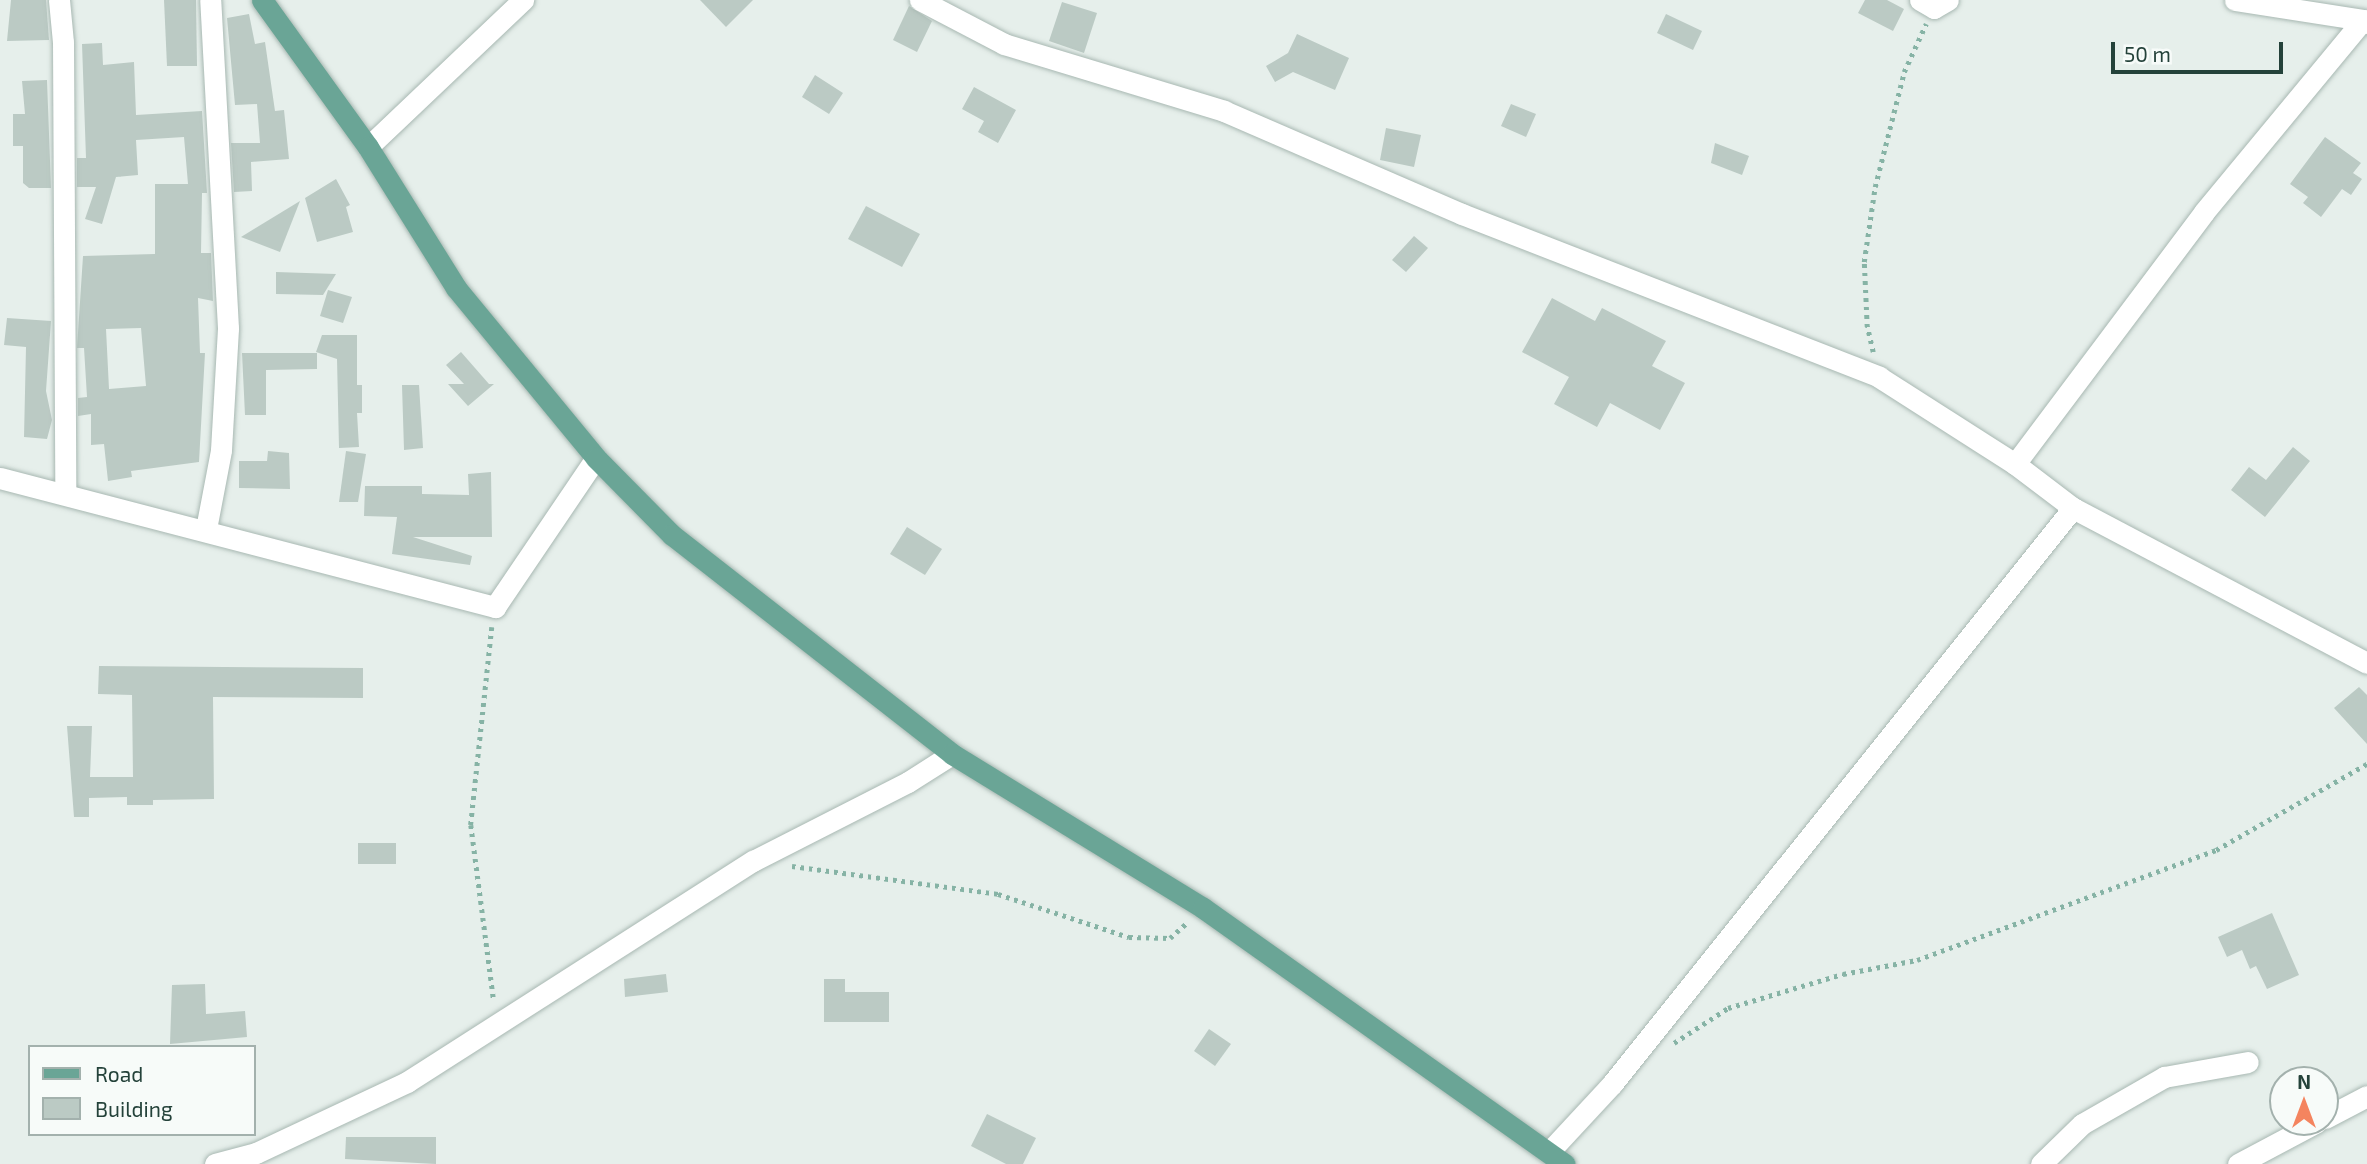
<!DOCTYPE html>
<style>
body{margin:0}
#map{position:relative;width:2367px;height:1164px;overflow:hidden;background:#e6efeb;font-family:"Exo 2",sans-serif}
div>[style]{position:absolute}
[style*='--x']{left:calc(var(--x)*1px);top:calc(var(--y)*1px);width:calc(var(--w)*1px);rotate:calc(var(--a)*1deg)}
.building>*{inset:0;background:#bbcac4}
.path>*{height:4.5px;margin-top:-2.25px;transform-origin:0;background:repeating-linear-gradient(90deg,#86b3a5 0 3.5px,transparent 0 8.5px)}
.roads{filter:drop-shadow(0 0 2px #a8b8b2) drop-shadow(0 0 2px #a8b8b2)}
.minor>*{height:21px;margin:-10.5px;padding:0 10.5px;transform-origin:10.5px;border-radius:10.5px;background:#fff}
.major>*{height:21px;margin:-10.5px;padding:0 10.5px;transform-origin:10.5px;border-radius:10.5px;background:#6aa596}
span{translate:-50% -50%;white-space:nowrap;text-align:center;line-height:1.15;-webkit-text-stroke:6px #f7fbf9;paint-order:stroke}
.legend{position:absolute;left:28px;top:1045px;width:228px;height:91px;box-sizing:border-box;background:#f7fbf9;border:2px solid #a3b1ad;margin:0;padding:9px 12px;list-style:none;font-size:21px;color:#24423a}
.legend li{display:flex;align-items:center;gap:14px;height:35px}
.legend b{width:35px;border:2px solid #a3b1ad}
.north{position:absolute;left:2269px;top:1066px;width:70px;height:70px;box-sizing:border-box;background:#f7fbf9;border:2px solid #a3b1ad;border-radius:50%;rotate:0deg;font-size:19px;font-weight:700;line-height:28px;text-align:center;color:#24423a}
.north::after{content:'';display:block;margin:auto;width:24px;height:32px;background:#f4845f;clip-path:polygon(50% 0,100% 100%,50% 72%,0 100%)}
.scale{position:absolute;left:2111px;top:42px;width:172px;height:32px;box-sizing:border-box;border:4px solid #24423a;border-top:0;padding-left:9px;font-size:21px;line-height:24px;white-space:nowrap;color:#24423a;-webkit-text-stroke:5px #f7fbf9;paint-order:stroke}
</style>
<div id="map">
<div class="building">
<div style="clip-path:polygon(11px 0,46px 0,49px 40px,7px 41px)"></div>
<div style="clip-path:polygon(164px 0,196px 0,197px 66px,167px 66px)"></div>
<div style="clip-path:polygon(700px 0,753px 0,726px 27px)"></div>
<div style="clip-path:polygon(1865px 0,1887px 0,1904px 9px,1893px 31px,1858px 13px)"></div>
<div style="clip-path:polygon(1062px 2px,1097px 13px,1084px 53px,1049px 41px)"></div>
<div style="clip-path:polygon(909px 6px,932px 21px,917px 52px,893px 40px)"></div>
<div style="clip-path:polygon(249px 14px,255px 44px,265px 42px,275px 111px,284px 110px,289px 159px,251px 162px,252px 191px,234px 192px,231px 143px,260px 143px,257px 104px,235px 105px,227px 18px)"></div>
<div style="clip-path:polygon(1666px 14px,1702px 31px,1693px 50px,1657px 33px)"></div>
<div style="clip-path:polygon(1297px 34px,1349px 58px,1335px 90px,1293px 72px,1275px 82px,1266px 66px,1288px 53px)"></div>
<div style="clip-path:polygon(evenodd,102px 43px,103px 65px,134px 62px,136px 115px,202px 111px,207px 193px,202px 193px,201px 253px,211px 253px,213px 301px,198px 298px,200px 353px,205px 353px,199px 462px,131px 471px,132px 477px,108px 481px,104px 444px,91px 445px,91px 414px,78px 416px,78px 398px,87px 397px,84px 348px,77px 348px,83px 256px,155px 254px,155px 184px,188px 184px,184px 137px,136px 140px,138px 175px,116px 177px,102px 224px,85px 219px,96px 187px,77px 187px,77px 158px,86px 158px,82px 44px,102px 43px,141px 328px,146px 386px,109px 389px,106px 329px,141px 328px)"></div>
<div style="clip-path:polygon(815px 75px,843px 93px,829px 114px,802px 97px)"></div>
<div style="clip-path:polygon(47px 80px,51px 188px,29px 188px,23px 183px,23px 146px,13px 146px,13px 114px,25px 114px,22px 81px)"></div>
<div style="clip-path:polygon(974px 87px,1016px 110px,998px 143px,978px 132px,984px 121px,962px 109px)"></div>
<div style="clip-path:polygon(1511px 104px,1536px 114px,1526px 137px,1501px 126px)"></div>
<div style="clip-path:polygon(1386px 128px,1421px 135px,1414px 167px,1380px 160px)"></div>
<div style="clip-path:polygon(2325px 137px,2361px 163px,2353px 173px,2362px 179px,2351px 195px,2342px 189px,2321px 217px,2303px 203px,2308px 197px,2290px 184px)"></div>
<div style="clip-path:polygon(1715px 143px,1749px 156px,1742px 175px,1711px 163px)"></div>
<div style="clip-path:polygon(336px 179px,350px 205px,346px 207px,353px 232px,317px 242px,305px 198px)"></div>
<div style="clip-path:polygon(300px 201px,280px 252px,241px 237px)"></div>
<div style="clip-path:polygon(866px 206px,920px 234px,902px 267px,848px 239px)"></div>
<div style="clip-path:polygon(1414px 236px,1428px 248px,1406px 272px,1392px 260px)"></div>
<div style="clip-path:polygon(276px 272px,336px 274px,323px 295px,276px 294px)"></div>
<div style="clip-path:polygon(328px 290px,352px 297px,343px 323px,320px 316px)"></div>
<div style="clip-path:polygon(1552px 298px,1595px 321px,1602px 308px,1666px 341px,1652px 366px,1685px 383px,1660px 430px,1610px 403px,1597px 427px,1554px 404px,1569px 377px,1522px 352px)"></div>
<div style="clip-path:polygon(7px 318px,51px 321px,46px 391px,52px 420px,47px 439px,24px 437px,26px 347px,4px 345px)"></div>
<div style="clip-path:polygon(322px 335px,357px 335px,357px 385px,362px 385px,362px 413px,357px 413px,359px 447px,339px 448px,337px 359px,316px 352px)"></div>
<div style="clip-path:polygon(461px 352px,489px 384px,494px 384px,468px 406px,448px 384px,464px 384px,446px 365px)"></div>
<div style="clip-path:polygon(242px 353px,317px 353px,317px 369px,266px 370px,266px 415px,245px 415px)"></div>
<div style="clip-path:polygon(402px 385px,419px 385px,423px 448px,404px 450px)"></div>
<div style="clip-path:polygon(2293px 447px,2310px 461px,2265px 517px,2231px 490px,2249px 467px,2266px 480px)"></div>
<div style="clip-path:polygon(268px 451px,289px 453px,290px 489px,239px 488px,239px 461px,267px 461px)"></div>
<div style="clip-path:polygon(346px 451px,366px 454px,358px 502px,339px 502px)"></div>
<div style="clip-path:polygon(491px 472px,492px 537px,413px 537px,472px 556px,470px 565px,392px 554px,397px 517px,364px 516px,365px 486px,422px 486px,422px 494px,469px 495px,468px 474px)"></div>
<div style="clip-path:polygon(907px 527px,942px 549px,925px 575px,890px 554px)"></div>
<div style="clip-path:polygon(99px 666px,363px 668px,363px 698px,213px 697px,214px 799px,153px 800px,153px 805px,127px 805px,127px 797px,89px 798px,89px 817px,74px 817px,67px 726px,92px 726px,90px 777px,133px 777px,132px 695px,98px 694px)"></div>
<div style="clip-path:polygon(2359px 687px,2367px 695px,2367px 744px,2334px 708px)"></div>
<div style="clip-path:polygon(358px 843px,396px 843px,396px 864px,358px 864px)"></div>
<div style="clip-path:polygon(2272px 913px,2299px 975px,2267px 989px,2256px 966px,2250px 969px,2242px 950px,2227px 957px,2218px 937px)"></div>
<div style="clip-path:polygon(666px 974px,668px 992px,625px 997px,624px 979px)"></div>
<div style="clip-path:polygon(824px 979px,845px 979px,845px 992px,889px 992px,889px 1022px,824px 1022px)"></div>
<div style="clip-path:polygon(205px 984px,206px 1014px,245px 1011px,247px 1037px,170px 1044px,172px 985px)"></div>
<div style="clip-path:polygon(1209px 1029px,1231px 1044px,1215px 1066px,1194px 1051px)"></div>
<div style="clip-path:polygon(987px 1114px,1036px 1138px,1023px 1164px,1006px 1164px,971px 1146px)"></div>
<div style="clip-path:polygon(346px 1137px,436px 1137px,436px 1164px,345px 1159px)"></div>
</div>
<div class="path">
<div style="--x:1873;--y:352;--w:26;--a:-103"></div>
<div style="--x:1867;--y:327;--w:65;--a:-92.6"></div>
<div style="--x:1864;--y:262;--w:76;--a:-81.7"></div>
<div style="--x:1875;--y:187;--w:119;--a:-75.8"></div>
<div style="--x:1904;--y:72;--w:53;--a:-65.4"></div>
<div style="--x:492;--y:627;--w:199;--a:96.1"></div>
<div style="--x:471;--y:825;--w:177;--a:82.6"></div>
<div style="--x:792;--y:866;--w:208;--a:7.7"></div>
<div style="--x:998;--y:894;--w:138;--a:18.2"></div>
<div style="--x:1129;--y:937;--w:41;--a:1.4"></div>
<div style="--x:1170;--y:938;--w:24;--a:-42"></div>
<div style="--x:1674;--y:1043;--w:64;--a:-32.9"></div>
<div style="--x:1728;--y:1008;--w:120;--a:-16.5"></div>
<div style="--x:1843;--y:974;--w:75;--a:-10.7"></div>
<div style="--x:1917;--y:960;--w:319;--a:-20.2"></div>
<div style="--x:2216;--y:850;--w:174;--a:-29.7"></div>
</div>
<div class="roads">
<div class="minor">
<div style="--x:59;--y:0;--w:42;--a:84.6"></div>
<div style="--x:63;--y:42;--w:450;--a:89.7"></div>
<div style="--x:920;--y:0;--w:95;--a:27.6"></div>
<div style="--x:1004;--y:44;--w:230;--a:16.9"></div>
<div style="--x:1224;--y:111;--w:259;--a:23.4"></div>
<div style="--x:1462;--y:214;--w:448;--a:21.3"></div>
<div style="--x:1879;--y:377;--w:161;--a:32.6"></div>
<div style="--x:1920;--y:0;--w:16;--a:30"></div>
<div style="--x:1934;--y:8;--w:16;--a:-30"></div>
<div style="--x:2235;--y:0;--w:130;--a:8.9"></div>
<div style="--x:368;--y:147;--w:214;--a:-43.5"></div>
<div style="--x:0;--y:478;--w:512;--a:14.61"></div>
<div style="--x:495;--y:607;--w:180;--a:-55.9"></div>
<div style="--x:2073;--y:508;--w:73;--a:-142.8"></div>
<div style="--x:2015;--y:464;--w:315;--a:-53.1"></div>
<div style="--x:2204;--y:212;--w:249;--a:-50.4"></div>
<div style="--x:2363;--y:20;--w:5;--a:37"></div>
<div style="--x:206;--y:529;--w:80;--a:-79.2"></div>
<div style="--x:221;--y:450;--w:122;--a:-86.7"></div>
<div style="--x:228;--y:328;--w:328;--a:-93.1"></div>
<div style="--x:2325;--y:1118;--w:47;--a:-27.6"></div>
<div style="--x:1549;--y:1152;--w:93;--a:-47.2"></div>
<div style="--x:1612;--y:1084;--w:738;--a:-51.33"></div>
<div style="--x:2073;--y:508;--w:332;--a:27.8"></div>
<div style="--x:215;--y:1164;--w:42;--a:-15"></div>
<div style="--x:256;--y:1153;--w:167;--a:-25.2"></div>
<div style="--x:407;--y:1082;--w:411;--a:-32.6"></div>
<div style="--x:753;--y:861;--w:174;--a:-27"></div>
<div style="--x:908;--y:782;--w:52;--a:-32.5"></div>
<div style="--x:2041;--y:1164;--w:57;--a:-44.3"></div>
<div style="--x:2082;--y:1124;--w:95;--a:-29.8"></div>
<div style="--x:2164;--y:1077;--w:85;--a:-10.1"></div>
<div style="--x:2238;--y:1164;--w:89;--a:-28"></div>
</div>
<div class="major">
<div style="--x:262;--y:0;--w:181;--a:54.2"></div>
<div style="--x:368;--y:147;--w:166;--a:58"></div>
<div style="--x:456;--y:288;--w:220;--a:50.5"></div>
<div style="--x:596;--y:458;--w:108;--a:45.4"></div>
<div style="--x:672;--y:535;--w:355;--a:38"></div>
<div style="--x:952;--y:754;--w:294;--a:31.5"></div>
<div style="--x:1203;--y:908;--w:443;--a:35.3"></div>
</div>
</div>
<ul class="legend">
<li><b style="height:9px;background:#6aa596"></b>Road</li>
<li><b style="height:19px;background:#bbcac4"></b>Building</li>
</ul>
<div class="north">N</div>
<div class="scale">50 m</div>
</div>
